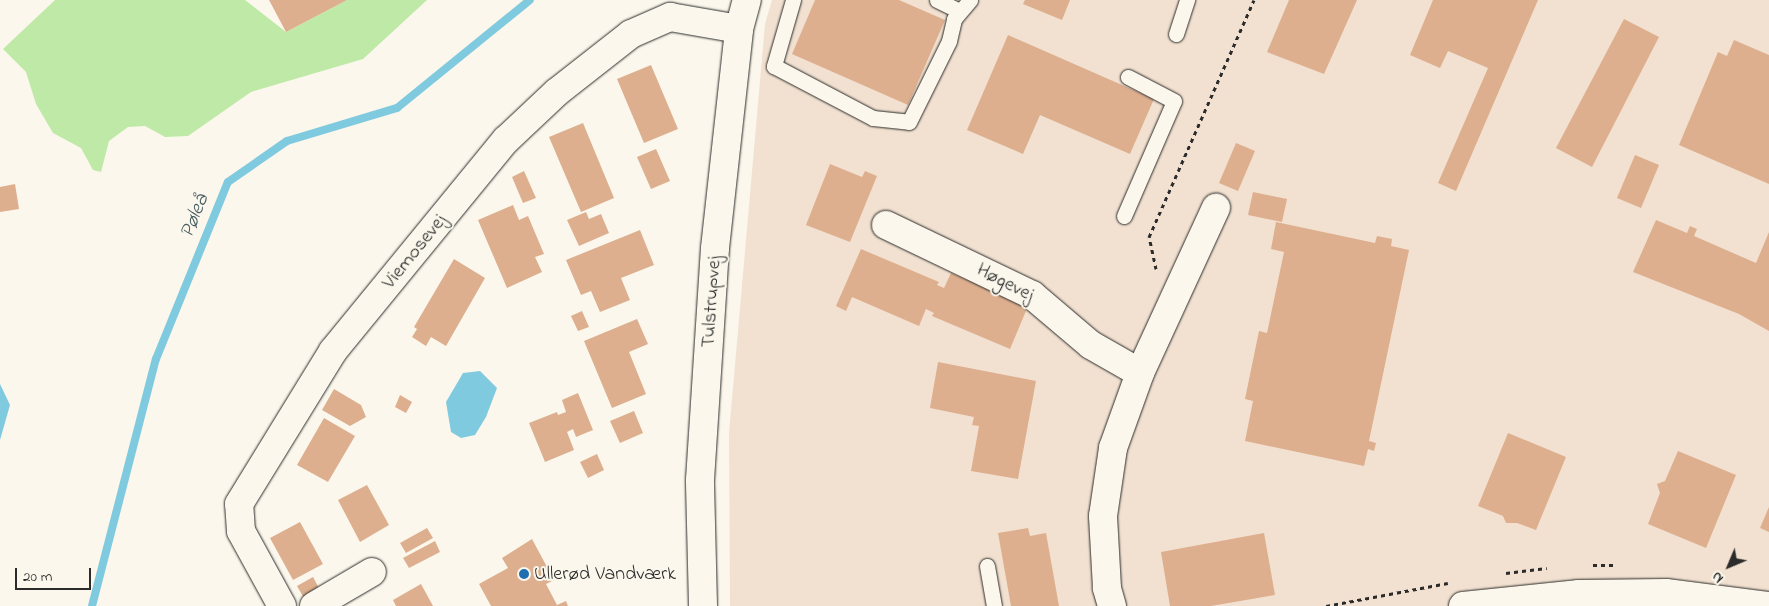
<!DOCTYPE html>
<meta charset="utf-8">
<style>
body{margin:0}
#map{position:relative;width:1769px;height:606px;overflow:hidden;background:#fbf7ec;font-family:"Indie Flower",sans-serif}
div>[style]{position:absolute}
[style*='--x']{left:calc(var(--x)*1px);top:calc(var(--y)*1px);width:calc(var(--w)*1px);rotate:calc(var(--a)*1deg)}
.built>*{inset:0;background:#f2e1d0}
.green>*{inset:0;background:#bee9a6}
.water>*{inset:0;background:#7fcadf}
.stream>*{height:8px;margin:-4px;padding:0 4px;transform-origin:4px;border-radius:4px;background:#7fcadf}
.building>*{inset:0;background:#ddaf8e}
.path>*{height:3px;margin-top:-1.5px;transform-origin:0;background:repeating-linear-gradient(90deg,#2b2b2b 0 4px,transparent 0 8px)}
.roads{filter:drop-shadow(0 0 1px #2b2b2b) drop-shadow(0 0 1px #2b2b2b)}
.service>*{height:15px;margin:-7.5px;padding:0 7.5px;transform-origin:7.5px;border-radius:7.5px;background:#fbf7ec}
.minor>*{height:28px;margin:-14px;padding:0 14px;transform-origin:14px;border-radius:14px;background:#fbf7ec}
.tertiary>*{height:28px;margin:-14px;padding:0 14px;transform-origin:14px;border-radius:14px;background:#fbf7ec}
.dots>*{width:14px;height:14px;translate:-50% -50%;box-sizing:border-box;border:2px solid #fbf7ec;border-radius:50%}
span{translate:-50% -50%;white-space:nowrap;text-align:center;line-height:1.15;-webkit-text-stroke:4px #fbf7ec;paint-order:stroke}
.street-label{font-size:20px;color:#2b2b2b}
.poi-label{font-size:20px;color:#2b2b2b}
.left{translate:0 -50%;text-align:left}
.water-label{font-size:21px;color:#445b61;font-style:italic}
.north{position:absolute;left:1704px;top:541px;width:50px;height:50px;-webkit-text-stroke:4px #fbf7ec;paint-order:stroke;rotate:225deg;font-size:14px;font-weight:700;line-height:20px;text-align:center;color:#2b2b2b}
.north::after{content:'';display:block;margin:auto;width:18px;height:22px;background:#2b2b2b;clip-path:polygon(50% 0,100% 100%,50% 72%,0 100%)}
.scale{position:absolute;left:15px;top:568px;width:76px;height:22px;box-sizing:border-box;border:2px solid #2b2b2b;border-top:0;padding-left:6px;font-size:15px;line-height:18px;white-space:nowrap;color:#2b2b2b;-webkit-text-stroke:4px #fbf7ec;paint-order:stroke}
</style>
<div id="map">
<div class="built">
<div style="clip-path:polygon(772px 0,1769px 0,1769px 606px,730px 606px,729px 433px,765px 24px)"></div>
</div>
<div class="green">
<div style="clip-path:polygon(55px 0,245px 0,286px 32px,347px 0,427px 0,363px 59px,251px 92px,188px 136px,165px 137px,145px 126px,128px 127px,109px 141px,101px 172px,93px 170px,81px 148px,53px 133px,36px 104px,26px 72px,3px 49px)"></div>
</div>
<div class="water">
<div style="clip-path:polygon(480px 371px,497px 388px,486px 417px,475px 435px,461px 438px,451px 432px,446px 402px,463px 373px)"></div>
<div style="clip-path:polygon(0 384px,10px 405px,0 440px)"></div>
</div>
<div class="stream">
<div style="--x:92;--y:606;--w:255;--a:-75.5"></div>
<div style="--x:156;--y:359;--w:191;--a:-67.9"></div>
<div style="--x:228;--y:182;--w:72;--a:-34.8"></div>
<div style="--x:287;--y:141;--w:115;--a:-16.7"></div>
<div style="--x:397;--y:108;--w:171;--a:-39.1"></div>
</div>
<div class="building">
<div style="clip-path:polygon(269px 0,347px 0,286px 32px)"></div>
<div style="clip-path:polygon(815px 0,899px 0,945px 20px,908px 105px,792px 54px)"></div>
<div style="clip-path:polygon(1025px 0,1070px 0,1062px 20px,1023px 4px)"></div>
<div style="clip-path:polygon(1289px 0,1357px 0,1324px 74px,1267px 52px)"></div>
<div style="clip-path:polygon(1433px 0,1538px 0,1456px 191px,1438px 183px,1488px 68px,1448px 51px,1440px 68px,1410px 55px)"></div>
<div style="clip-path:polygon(1624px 19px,1659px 37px,1592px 167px,1556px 148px)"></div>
<div style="clip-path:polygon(1008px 35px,1154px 99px,1130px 154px,1040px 115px,1023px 154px,967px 130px)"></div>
<div style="clip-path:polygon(1734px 40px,1769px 55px,1769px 184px,1679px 145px,1718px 52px,1727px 56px)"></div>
<div style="clip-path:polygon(651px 65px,678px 129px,644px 143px,617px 79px)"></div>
<div style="clip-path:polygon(583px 123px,614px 198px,581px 212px,549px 137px)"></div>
<div style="clip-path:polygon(1236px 143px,1255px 151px,1238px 191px,1219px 183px)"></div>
<div style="clip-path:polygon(656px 149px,670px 181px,651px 189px,637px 157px)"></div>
<div style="clip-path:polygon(1635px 155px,1659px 165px,1641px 208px,1617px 198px)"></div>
<div style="clip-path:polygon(830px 164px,862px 177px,865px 171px,877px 176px,850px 242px,806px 225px)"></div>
<div style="clip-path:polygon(524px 171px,536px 198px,523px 203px,512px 177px)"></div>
<div style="clip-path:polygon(15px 184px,19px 209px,0 212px,0 187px)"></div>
<div style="clip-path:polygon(1253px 192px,1287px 199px,1282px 222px,1248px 215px)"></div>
<div style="clip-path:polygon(513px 205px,519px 220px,528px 216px,544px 254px,535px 257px,542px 272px,507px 288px,478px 220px)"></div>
<div style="clip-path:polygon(586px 212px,589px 219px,601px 214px,609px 233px,579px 246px,567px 220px)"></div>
<div style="clip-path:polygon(1656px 220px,1687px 233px,1690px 226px,1697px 229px,1694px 236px,1756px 263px,1769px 232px,1769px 331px,1739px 314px,1633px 272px)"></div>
<div style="clip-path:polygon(1276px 222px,1375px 243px,1377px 236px,1392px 239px,1391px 246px,1409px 250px,1369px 441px,1376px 443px,1374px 451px,1368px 449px,1364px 466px,1245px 441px,1253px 401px,1245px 399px,1259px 331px,1267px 333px,1284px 252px,1271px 249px)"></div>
<div style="clip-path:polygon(640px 230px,654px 265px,621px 278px,630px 300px,600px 312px,591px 291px,581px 295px,566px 260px)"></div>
<div style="clip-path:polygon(861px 249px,939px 282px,937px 285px,944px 288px,951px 273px,1028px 306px,1010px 349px,932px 316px,934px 313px,926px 309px,919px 326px,852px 297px,846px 311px,836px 306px)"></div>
<div style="clip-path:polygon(454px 259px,485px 278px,446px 346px,431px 337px,426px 346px,412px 337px,417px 329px,414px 327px)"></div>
<div style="clip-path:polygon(582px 311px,589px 327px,578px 331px,571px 316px)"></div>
<div style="clip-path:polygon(637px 319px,648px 344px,629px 352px,646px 394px,612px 408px,584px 341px)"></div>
<div style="clip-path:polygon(938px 362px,1036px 381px,1018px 479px,971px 471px,979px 426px,972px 425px,974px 417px,930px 408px)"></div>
<div style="clip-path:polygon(334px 389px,361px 405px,366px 417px,350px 426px,322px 410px)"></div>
<div style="clip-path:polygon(578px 393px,593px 430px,576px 437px,573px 429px,567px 432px,574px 450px,545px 462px,529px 423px,557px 412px,558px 415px,566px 412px,562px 400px)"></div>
<div style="clip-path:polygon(400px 395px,412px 402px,406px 413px,395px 407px)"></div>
<div style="clip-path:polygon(634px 411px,643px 433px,620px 443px,610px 421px)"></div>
<div style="clip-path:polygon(324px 418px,355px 436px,328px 482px,297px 465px)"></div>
<div style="clip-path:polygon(1508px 433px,1566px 457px,1536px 530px,1517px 523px,1506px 523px,1503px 516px,1478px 506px)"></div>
<div style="clip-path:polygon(1678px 451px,1736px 475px,1706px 548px,1648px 524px,1660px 493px,1657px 484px,1665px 481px)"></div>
<div style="clip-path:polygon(597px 454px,604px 470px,588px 478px,580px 462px)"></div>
<div style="clip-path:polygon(367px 485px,389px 525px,360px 542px,338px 500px)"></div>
<div style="clip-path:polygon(1769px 507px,1769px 532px,1760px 528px)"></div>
<div style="clip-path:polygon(300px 522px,323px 564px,293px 580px,270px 538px)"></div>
<div style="clip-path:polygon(427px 528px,433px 538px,406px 553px,400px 543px)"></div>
<div style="clip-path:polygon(1028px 528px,1030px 536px,1046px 533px,1059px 606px,1011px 606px,998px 533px)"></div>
<div style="clip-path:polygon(1264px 533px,1275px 595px,1211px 606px,1170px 606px,1161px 552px)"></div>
<div style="clip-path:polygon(532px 539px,554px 580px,546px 584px,557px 605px,566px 601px,568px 606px,491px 606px,479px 584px,508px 568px,502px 558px)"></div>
<div style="clip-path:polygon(435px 541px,440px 552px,409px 568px,403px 558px)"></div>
<div style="clip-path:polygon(313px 577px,321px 592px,305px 600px,297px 586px)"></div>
<div style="clip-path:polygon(421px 584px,433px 606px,396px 606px,393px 600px)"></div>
</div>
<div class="path">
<div style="--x:1156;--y:269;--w:33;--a:-102"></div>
<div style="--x:1149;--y:237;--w:259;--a:-66.1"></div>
<div style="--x:1593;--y:565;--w:24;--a:0"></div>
<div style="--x:1506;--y:573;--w:41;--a:-7"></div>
<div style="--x:1326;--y:606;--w:124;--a:-10.7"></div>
</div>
<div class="roads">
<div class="service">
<div style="--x:793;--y:0;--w:69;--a:106.1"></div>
<div style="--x:774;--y:66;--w:112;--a:27.7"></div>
<div style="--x:873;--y:118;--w:36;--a:6"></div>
<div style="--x:909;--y:122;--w:90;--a:-63.7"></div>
<div style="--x:949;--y:41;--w:23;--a:-77"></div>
<div style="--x:954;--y:19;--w:25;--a:-50"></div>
<div style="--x:937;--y:0;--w:25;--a:26"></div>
<div style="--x:1176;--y:34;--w:36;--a:-72"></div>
<div style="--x:1124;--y:216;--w:125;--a:-66.5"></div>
<div style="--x:1174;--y:101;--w:52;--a:-152.4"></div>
<div style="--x:987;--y:566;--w:41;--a:80.1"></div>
</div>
<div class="minor">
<div style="--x:886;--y:225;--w:162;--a:25.6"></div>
<div style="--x:1032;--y:295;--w:77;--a:40.3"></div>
<div style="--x:1091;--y:345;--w:56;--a:29.7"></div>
<div style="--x:282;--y:606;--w:85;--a:-118.7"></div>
<div style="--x:241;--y:531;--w:27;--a:-94"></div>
<div style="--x:239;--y:504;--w:180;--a:-58.4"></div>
<div style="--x:333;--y:351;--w:273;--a:-50.7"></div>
<div style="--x:506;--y:140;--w:70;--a:-43.3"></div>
<div style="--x:557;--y:92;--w:94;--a:-38.1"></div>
<div style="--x:631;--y:34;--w:43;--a:-23.6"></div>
<div style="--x:670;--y:17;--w:70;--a:9.9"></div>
<div style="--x:314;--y:606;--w:67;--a:-30.4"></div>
<div style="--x:1112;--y:606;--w:19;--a:-106"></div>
<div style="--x:1107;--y:588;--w:72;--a:-93.2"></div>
<div style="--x:1103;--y:516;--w:69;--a:-81.6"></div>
<div style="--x:1113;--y:448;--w:80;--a:-70.2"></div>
<div style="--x:1140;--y:373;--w:182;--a:-65.3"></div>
<div style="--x:1463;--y:606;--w:117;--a:-5.9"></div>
<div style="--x:1579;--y:594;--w:87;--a:-0.7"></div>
<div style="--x:1666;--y:593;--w:102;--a:7.3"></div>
</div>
<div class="tertiary">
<div style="--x:703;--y:606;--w:126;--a:-91.4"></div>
<div style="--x:700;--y:480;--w:232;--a:-86.3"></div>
<div style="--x:715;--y:248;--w:220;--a:-83.7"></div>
<div style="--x:739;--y:29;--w:30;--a:-75"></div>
</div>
</div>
<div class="dots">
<div style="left:524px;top:574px;background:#1f6fb2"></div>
</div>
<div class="street-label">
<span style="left:415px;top:252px;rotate:-51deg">Viemosevej</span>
<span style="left:1005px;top:283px;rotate:27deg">Høgevej</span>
<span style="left:712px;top:302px;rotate:-86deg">Tulstrupvej</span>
</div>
<div class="poi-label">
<span class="left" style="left:534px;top:574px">Ullerød Vandværk</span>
</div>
<div class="water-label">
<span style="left:195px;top:216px;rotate:-68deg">Pøleå</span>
</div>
<div class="north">N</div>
<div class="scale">20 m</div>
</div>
